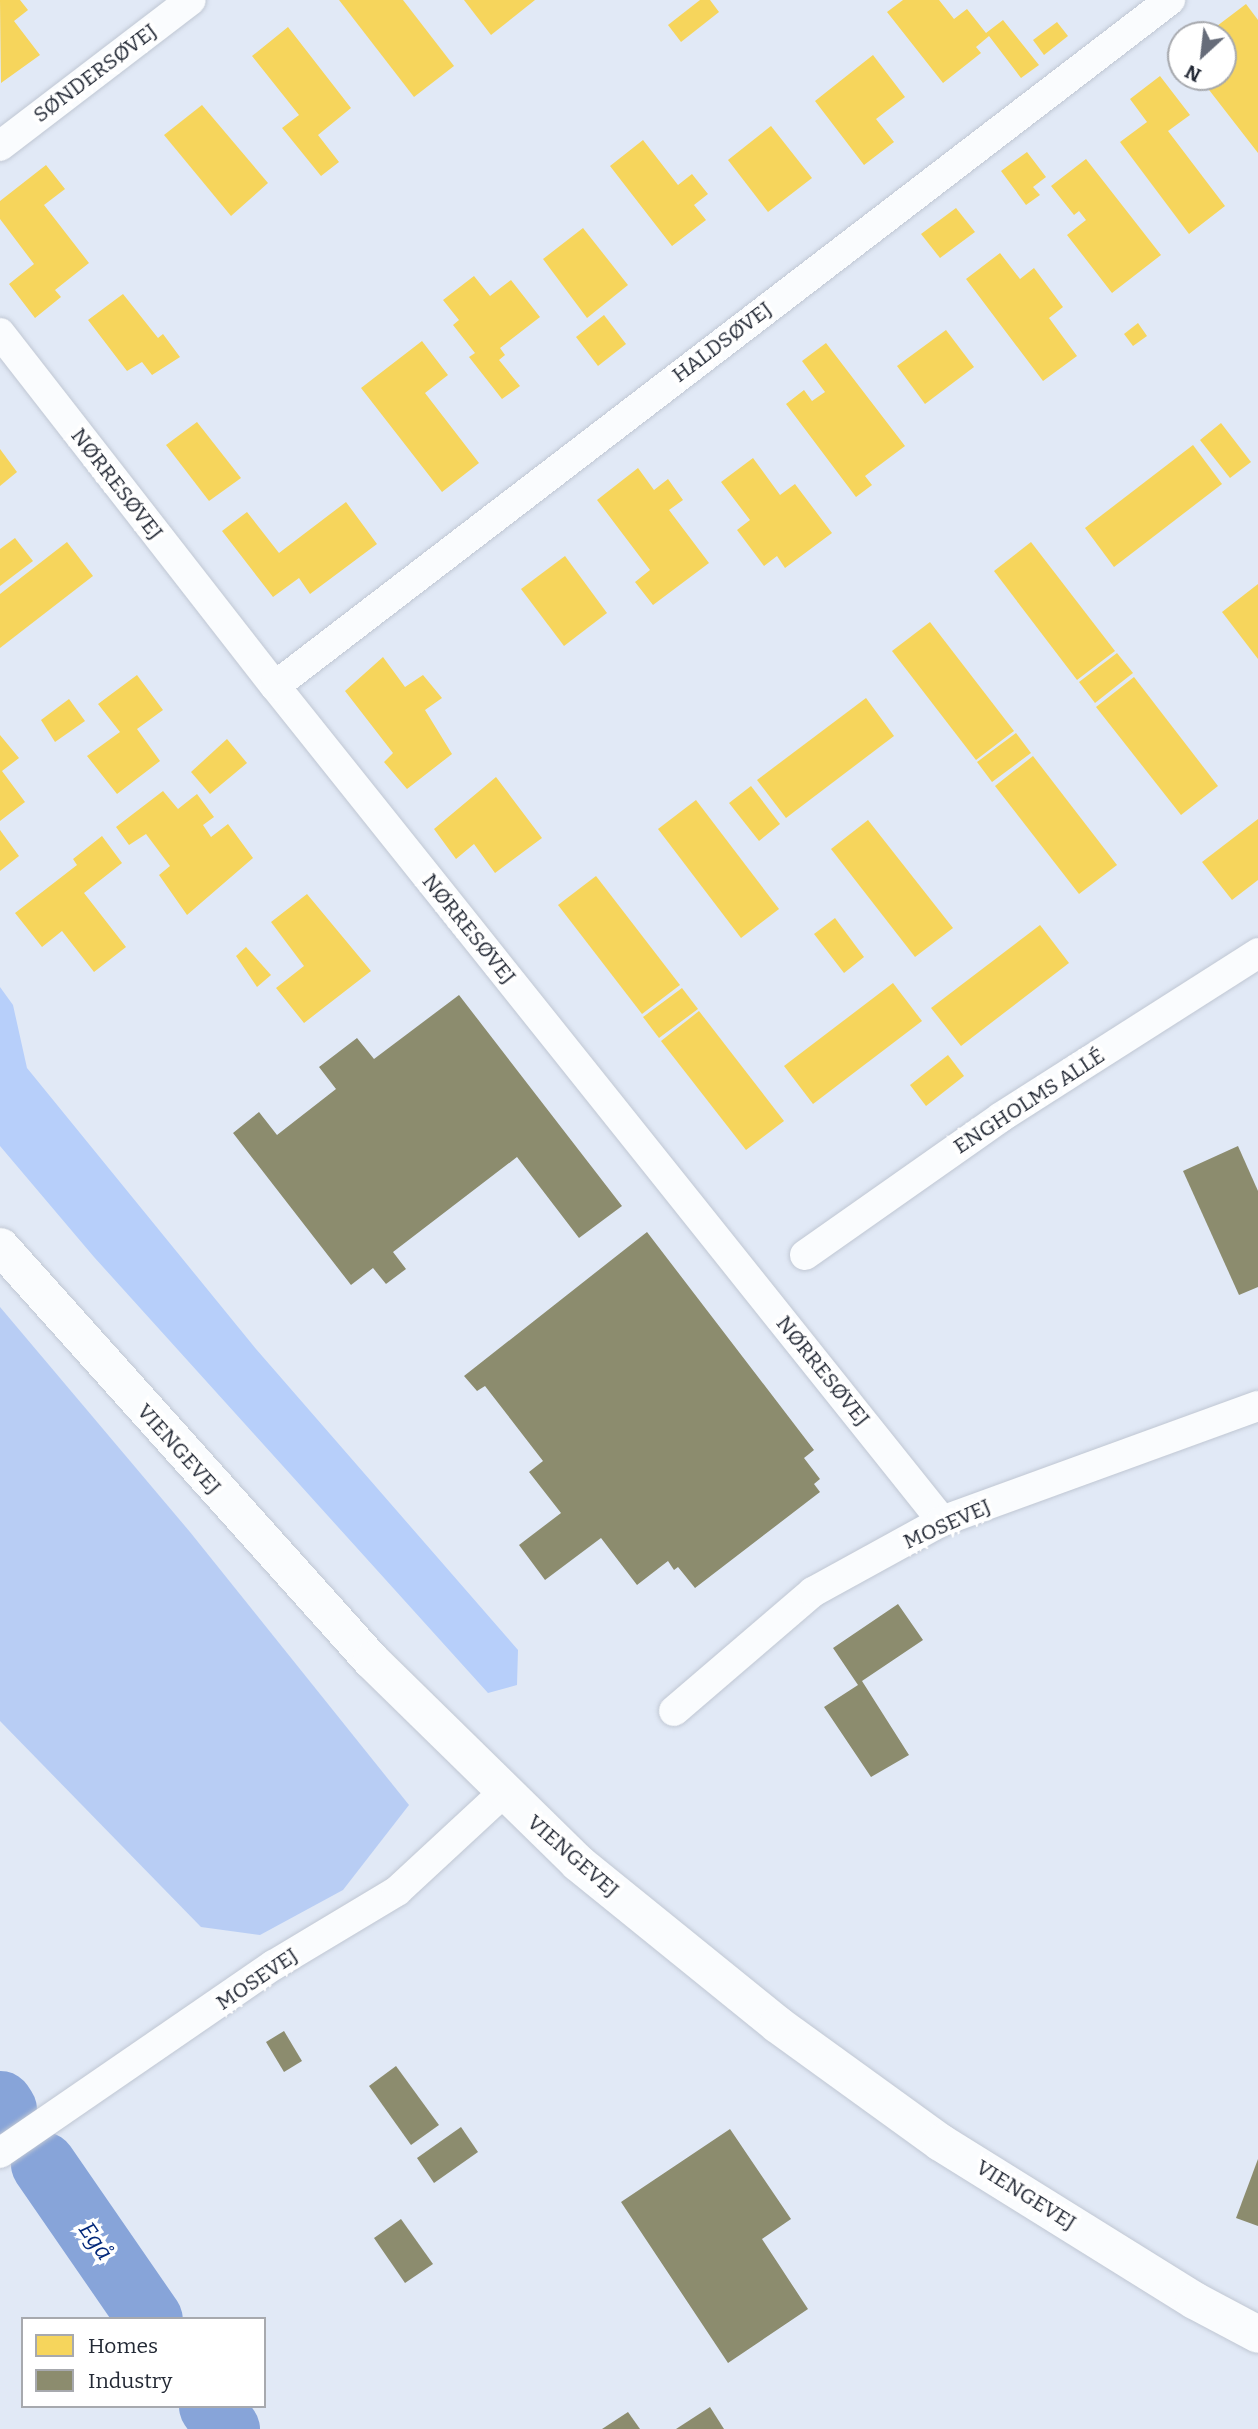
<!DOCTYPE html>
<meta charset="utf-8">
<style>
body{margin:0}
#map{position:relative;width:1258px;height:2429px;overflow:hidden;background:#e1e9f6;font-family:Bitter,serif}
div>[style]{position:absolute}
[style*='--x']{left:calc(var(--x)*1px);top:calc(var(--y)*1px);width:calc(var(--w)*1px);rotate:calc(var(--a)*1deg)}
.green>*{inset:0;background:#b7cffa}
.forest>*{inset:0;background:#b8cdf4}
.homes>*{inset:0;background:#f6d55c}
.industry>*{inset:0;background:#8c8c6e}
.river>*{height:65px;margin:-32.5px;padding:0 32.5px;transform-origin:32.5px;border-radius:32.5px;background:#87a4d9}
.roads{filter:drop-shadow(0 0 2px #c0c7d3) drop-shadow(0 0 2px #c0c7d3)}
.minor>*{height:30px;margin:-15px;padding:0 15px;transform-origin:15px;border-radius:15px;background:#fafcfe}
.tertiary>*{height:37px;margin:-18.5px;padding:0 18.5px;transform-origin:18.5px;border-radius:18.5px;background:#fafcfe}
span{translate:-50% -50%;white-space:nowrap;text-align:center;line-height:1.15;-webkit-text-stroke:7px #fff;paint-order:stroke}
.street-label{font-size:21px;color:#232935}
.water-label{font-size:23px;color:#03287b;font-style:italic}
.legend{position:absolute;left:21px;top:2317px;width:245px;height:91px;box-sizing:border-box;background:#fff;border:2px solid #a7a9ae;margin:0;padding:9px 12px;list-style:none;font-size:21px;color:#232935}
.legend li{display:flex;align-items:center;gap:14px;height:35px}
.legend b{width:35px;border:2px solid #a7a9ae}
.north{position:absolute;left:1167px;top:21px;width:70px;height:70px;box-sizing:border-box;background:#fff;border:2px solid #a7a9ae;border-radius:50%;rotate:207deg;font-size:19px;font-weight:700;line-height:28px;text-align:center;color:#232935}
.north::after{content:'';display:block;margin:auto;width:24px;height:32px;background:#666c79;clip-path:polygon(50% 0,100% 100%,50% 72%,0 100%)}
</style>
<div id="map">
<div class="green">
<div style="clip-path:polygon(0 987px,13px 1005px,27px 1068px,256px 1349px,518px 1650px,517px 1685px,488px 1693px,94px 1257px,0 1146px)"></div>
</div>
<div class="forest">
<div style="clip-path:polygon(0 1307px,190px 1532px,409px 1805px,343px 1890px,260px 1935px,201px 1927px,0 1721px)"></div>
</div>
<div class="homes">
<div style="clip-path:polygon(0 0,20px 0,28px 10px,14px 21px,40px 55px,1px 83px)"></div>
<div style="clip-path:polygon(339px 0,403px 0,454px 66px,414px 97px)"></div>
<div style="clip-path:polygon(464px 0,535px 0,491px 35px)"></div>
<div style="clip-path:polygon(700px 0,710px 0,719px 12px,681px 42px,668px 25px)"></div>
<div style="clip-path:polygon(903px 0,939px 0,954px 19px,967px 9px,986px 33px,1003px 20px,1039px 65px,1021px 78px,989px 36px,976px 47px,981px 53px,943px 83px,887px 12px)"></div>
<div style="clip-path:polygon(1246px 4px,1258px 20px,1258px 153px,1199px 77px,1223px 77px,1223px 59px,1236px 50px,1217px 26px)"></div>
<div style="clip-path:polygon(1057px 22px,1068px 36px,1044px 55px,1033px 40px)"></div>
<div style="clip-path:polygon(288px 27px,351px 108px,318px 135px,339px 162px,321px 176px,282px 128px,299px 115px,252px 56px)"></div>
<div style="clip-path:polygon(873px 55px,905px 97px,876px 119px,894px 142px,864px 165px,815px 101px)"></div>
<div style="clip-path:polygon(1160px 76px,1190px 115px,1168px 131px,1225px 206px,1189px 234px,1120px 142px,1147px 122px,1130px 99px)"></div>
<div style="clip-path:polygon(202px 105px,268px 183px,231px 216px,164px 135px)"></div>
<div style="clip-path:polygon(771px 126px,812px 178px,768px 212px,728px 160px)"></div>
<div style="clip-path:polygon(643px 140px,678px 185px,692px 174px,708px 194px,694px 205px,706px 220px,672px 246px,610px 166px)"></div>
<div style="clip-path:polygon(1027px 152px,1046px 177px,1033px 187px,1040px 195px,1026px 205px,1001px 171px)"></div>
<div style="clip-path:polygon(1086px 159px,1161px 255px,1112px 293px,1067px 235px,1086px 220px,1079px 211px,1074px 215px,1051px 186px)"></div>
<div style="clip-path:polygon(46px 165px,65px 189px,44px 205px,89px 263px,55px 290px,61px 297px,35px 318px,9px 284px,34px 264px,0 219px,0 201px)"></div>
<div style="clip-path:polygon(956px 208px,975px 232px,940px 258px,921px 234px)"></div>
<div style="clip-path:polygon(583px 228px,628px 285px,587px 318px,543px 259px)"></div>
<div style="clip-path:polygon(1000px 253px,1020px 279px,1034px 268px,1063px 307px,1049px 318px,1077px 356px,1043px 381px,966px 279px)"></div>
<div style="clip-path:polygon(474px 276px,490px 296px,511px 280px,540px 317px,500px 348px,505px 355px,499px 360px,520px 386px,502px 399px,469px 357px,475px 353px,453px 325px,459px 320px,443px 300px)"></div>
<div style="clip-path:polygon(123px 294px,158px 338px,163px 334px,180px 357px,152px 375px,142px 362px,127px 371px,88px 320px)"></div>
<div style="clip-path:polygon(604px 315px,626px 344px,598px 366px,576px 337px)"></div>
<div style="clip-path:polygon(1138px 323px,1147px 336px,1133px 346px,1124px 334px)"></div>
<div style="clip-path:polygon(946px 330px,974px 367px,925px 404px,897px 366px)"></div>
<div style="clip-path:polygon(422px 341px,448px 375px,425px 393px,479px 463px,442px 492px,361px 388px)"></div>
<div style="clip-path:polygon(826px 343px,905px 446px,865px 476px,872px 485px,856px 497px,786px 404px,804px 390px,812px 401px,825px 392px,802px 361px)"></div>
<div style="clip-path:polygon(197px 422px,241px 478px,209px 501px,166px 445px)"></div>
<div style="clip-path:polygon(1221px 423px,1251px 462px,1230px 478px,1200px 440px)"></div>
<div style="clip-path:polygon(1193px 445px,1222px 484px,1114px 567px,1085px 528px)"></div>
<div style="clip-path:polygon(0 449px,17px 472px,0 486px)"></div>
<div style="clip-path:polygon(753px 458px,780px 495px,795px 484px,832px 533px,785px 568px,777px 556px,764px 566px,737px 530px,750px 520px,721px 482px)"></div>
<div style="clip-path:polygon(638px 468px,654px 490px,668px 479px,683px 500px,669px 510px,709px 563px,653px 605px,635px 582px,650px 570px,597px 500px)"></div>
<div style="clip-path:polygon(346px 502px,377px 544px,310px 594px,299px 578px,273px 597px,222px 531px,247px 512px,279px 553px)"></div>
<div style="clip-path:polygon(15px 538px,33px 561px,0 586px,0 549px)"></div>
<div style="clip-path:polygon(67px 542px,93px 576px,0 648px,0 594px)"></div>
<div style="clip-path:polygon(1031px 542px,1115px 651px,1077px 680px,994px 571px)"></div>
<div style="clip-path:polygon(565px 556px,607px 613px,564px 646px,521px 589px)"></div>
<div style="clip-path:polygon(1258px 584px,1258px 659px,1222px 612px)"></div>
<div style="clip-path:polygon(930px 622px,1014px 731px,976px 760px,892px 651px)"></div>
<div style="clip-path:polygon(1117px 653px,1133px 673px,1095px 703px,1079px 682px)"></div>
<div style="clip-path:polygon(383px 657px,405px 687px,423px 675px,442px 698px,425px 710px,452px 754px,407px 789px,384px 762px,393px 753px,345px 691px)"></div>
<div style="clip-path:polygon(137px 675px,163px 710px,137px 729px,160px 761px,117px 794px,87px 756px,120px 732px,98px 704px)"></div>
<div style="clip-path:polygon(1134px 677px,1218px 786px,1181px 815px,1096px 707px)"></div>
<div style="clip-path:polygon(866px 698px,894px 736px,786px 818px,757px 780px)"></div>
<div style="clip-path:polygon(69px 699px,85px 721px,55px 742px,41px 720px)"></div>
<div style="clip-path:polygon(1016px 733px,1031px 753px,992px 782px,977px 762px)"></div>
<div style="clip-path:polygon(0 735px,19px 758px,2px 771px,25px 802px,0 821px)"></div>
<div style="clip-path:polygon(227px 739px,247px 763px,210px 794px,191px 772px)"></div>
<div style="clip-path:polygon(1033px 756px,1117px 865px,1079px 894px,995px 786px)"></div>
<div style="clip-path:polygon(496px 777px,542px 838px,495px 873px,474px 844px,456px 859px,434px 829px)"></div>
<div style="clip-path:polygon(751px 786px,780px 824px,759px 841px,729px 803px)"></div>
<div style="clip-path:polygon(163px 791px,178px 809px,197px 794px,214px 817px,203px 825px,211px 837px,228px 824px,253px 858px,187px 915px,159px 875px,170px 866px,146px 834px,129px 845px,116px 827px)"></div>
<div style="clip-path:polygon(696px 800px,779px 909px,741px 938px,658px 829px)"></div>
<div style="clip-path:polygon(1258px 819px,1258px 880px,1232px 900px,1202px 862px)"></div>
<div style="clip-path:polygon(868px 820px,953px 928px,915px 957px,831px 849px)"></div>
<div style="clip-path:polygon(0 830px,19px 856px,0 871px)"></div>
<div style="clip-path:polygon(102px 836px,122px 863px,84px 893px,126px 947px,94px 972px,62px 931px,42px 947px,15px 913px,77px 865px,73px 859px)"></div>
<div style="clip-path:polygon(596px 876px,680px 985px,642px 1014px,558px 905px)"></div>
<div style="clip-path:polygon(307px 894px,371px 971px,304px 1023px,276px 988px,304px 966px,271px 922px)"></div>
<div style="clip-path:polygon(835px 918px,864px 957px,844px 973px,814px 934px)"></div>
<div style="clip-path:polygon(1040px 925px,1069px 963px,961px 1046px,931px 1008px)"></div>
<div style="clip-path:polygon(246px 947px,271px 975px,257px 987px,236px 956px)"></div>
<div style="clip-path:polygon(893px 983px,922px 1021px,813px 1104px,784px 1066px)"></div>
<div style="clip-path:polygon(682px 988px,698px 1009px,659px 1038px,643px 1017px)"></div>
<div style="clip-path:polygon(699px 1011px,784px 1121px,746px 1150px,661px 1041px)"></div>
<div style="clip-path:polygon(948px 1055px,964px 1076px,926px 1106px,910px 1085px)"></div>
</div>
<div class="industry">
<div style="clip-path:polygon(459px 995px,622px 1206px,579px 1238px,517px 1157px,393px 1252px,406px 1269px,386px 1284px,373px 1268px,351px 1285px,233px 1133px,259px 1112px,277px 1135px,336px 1089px,319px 1067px,357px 1038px,374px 1059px)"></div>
<div style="clip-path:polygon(1238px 1146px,1258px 1191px,1258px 1287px,1239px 1295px,1183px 1171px)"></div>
<div style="clip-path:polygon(647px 1232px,814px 1450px,804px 1458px,820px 1479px,814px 1484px,820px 1492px,695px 1588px,678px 1567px,674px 1570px,668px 1561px,637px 1585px,601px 1538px,545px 1580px,519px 1545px,561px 1513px,529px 1472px,543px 1461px,485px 1386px,477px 1391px,464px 1376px)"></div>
<div style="clip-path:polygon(898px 1604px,923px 1640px,862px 1681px,909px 1755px,871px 1777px,824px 1707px,858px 1685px,833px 1648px)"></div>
<div style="clip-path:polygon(284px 2031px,302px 2061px,284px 2072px,266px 2042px)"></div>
<div style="clip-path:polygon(396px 2066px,439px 2125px,411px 2145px,369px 2086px)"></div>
<div style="clip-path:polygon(461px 2127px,478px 2152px,434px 2183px,417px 2158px)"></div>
<div style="clip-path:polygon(730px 2129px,791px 2219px,762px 2239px,808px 2309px,728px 2363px,621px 2202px)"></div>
<div style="clip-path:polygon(1258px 2159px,1258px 2226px,1236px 2218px)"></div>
<div style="clip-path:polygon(401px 2219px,433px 2264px,405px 2283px,374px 2238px)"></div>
<div style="clip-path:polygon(710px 2407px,724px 2429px,676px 2429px)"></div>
<div style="clip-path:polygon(628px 2412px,640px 2429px,602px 2429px)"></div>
</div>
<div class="river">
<div style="--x:0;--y:2103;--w:7;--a:56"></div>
<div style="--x:43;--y:2164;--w:188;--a:55.4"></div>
<div style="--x:211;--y:2406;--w:28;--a:55"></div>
</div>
<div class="roads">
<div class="minor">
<div style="--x:0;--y:146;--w:240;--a:-37.4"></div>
<div style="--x:0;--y:333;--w:447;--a:52.1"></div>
<div style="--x:275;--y:686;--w:1069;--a:51.38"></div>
<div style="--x:275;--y:686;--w:1128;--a:-37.47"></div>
<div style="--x:805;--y:1255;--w:240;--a:-35.1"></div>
<div style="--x:1001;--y:1117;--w:305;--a:-32.5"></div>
<div style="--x:674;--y:1711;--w:183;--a:-40.6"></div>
<div style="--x:813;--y:1592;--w:147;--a:-28.8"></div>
<div style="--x:942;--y:1521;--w:336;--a:-20"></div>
<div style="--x:0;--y:2153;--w:332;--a:-34.5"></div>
<div style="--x:274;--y:1965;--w:144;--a:-31"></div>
<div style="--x:397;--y:1891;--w:144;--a:-42.8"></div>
</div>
<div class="tertiary">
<div style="--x:0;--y:1246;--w:556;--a:48.14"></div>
<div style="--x:371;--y:1660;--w:289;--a:44.4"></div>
<div style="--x:577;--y:1862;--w:257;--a:39"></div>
<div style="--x:777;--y:2024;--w:201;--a:35.9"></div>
<div style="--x:940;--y:2142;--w:299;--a:31.9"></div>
<div style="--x:1194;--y:2300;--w:72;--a:28"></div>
</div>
</div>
<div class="street-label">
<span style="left:95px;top:73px;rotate:-37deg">SØNDERSØVEJ</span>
<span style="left:722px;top:342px;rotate:-37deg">HALDSØVEJ</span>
<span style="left:117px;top:484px;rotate:52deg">NØRRESØVEJ</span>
<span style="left:469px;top:929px;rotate:51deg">NØRRESØVEJ</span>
<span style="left:1029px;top:1101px;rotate:-33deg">ENGHOLMS ALLÉ</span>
<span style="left:823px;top:1371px;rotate:51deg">NØRRESØVEJ</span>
<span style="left:179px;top:1449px;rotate:48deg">VIENGEVEJ</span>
<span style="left:947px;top:1524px;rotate:-24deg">MOSEVEJ</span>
<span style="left:573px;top:1856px;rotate:41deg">VIENGEVEJ</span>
<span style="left:257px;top:1979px;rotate:-34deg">MOSEVEJ</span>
<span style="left:1026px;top:2195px;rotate:32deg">VIENGEVEJ</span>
</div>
<div class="water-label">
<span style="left:96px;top:2241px;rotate:55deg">Egå</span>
</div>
<ul class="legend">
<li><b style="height:19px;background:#f6d55c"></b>Homes</li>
<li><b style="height:19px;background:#8c8c6e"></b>Industry</li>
</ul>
<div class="north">N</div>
</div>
